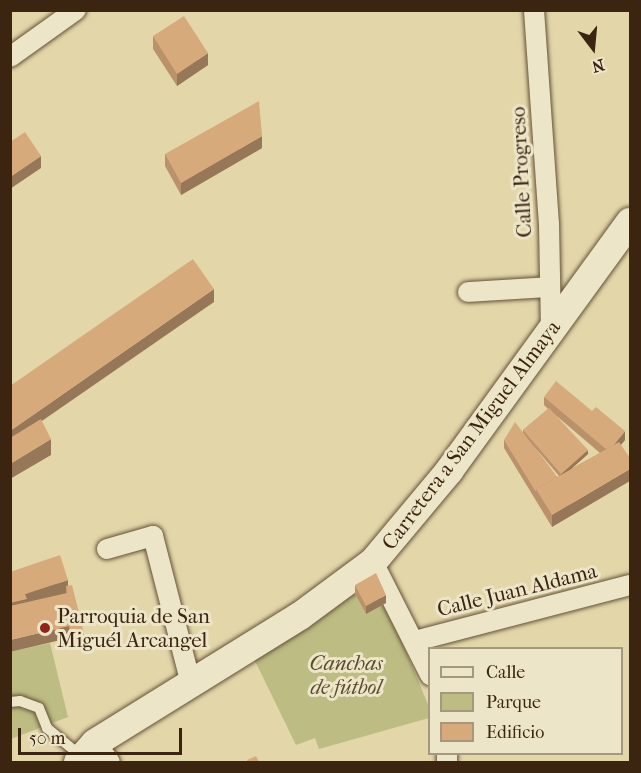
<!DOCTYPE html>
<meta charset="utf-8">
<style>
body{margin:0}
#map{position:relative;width:641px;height:773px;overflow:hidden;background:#e3d7aa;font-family:"IM FELL French Canon",serif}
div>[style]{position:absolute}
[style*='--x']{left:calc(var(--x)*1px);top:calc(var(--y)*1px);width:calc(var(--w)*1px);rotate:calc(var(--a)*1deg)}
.green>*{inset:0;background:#bcbc83}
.roads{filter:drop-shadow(0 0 2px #655237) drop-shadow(0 0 2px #655237)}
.lane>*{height:10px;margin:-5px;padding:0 5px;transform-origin:5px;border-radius:5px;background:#ede5c8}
.street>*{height:20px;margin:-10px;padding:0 10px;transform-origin:10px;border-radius:10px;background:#ede5c8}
.secondary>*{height:28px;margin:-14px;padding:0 14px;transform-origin:14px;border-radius:14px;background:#ede5c8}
.wall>*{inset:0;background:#b9926b}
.shaded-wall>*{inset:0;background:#967757}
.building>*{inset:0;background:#d7aa7c}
.dots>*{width:16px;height:16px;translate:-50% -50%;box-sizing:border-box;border:3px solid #ede5c8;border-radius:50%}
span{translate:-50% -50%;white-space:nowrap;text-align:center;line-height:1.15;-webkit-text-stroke:6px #ede5c8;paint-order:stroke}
.street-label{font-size:21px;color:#3b2511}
.poi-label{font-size:21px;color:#3b2511}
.left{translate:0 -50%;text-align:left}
.park-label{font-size:21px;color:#5b4b2e;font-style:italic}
.frame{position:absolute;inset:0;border:12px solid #3b2511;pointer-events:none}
.legend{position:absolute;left:428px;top:647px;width:195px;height:108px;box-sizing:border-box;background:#ede5c8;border:2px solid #a6987f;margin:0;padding:8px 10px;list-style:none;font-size:18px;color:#3b2511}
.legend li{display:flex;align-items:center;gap:12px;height:30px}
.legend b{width:30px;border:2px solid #a6987f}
.north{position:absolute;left:563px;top:18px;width:60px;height:60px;-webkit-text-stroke:4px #ede5c8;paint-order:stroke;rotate:164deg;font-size:16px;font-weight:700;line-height:24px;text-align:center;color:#3b2511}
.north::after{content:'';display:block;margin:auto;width:21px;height:27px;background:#3b2511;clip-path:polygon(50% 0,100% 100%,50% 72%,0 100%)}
.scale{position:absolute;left:18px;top:728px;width:164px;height:27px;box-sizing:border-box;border:3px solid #3b2511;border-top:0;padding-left:8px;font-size:18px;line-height:21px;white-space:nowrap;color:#3b2511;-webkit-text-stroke:4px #ede5c8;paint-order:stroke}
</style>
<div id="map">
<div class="green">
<div style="clip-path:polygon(355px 594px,366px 614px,386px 603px,429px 707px,429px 718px,319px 749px,315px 738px,296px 745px,254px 659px)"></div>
<div style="clip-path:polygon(50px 643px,68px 717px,11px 739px,10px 652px)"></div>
</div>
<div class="roads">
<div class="lane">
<div style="--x:10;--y:702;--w:10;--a:-6"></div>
<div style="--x:20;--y:701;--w:20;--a:20"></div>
<div style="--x:39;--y:708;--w:22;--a:68"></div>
<div style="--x:47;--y:728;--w:44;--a:39.5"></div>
</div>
<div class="street">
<div style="--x:534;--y:10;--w:215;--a:86"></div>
<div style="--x:549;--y:224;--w:108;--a:88.9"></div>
<div style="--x:10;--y:57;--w:81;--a:-35.5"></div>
<div style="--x:468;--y:292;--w:82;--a:-3.5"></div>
<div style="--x:107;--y:549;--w:48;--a:-15.8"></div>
<div style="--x:153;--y:536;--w:153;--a:75.6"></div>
<div style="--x:373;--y:562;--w:127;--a:63.2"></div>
<div style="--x:415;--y:641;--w:222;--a:-14.6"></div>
<div style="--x:95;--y:743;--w:24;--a:52"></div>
<div style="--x:447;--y:754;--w:8;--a:90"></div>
</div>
<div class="secondary">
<div style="--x:78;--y:762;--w:25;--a:-48"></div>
<div style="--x:95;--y:743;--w:241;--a:-31.8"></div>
<div style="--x:300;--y:616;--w:91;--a:-36.5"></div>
<div style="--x:373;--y:562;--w:119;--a:-50.1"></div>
<div style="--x:449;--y:471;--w:308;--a:-54"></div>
</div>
</div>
<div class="wall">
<div style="clip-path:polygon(153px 36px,208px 65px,177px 86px,153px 49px)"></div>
<div style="clip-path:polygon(262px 148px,181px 195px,165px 166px,165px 154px)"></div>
<div style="clip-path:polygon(evenodd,544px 397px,625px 440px,552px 527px,504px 448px,504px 440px,523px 433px,523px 430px,548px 409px,544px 405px,544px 397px,552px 412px,600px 453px,571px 469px,588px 454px,552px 412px,544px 397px,532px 444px,559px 476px,557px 477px,532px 444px)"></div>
<div style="clip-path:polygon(10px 572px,68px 586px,84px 645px,72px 648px,69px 638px)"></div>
<div style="clip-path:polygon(355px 585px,386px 603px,366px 614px,355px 594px)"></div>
</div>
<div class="shaded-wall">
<div style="clip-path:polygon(208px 53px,208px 65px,177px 86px,177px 74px)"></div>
<div style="clip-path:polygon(262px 136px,262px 148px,181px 195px,181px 183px)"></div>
<div style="clip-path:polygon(41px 156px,41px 168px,10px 189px,10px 177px)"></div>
<div style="clip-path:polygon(214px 289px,214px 302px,10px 443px,10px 431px)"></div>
<div style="clip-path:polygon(625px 431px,625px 440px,608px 460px,608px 452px)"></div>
<div style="clip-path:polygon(51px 439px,51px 455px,10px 479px,10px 464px)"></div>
<div style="clip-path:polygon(588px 450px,588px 454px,561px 478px,561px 474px)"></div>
<div style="clip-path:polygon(630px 469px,630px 481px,552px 527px,552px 515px)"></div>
<div style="clip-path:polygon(68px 580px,68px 595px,66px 586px,66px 596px,10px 618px,10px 603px,25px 594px)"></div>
<div style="clip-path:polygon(386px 595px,386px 603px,366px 614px,366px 606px)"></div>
<div style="clip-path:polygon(69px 626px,69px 638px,10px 652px,10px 640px)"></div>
<div style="clip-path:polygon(84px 633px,84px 645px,72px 648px,72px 636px)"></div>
<div style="clip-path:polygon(10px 730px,12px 730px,12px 742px,10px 742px)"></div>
</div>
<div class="building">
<div style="clip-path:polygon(184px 16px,208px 53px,177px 74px,153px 36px)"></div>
<div style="clip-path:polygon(259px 101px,262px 136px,181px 183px,165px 154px)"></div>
<div style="clip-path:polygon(25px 132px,41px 156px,10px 177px,10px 142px)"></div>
<div style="clip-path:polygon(193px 259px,214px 289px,10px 431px,10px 386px)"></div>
<div style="clip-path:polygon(556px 381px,592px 411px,596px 407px,625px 431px,614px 445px,606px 449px,544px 397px)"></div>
<div style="clip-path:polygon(549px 408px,588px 450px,561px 474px,523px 430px)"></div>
<div style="clip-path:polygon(41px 419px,51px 439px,10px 464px,10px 438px)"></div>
<div style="clip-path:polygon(515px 422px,557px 477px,536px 489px,536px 492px,504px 440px)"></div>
<div style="clip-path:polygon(619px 442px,630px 458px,630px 469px,552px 515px,536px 489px)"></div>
<div style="clip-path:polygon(60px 555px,68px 580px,25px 594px,27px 599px,10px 603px,10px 572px)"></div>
<div style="clip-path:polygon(376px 573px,386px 595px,366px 606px,355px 585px)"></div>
<div style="clip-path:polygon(72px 585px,84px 633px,72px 636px,69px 626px,10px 640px,10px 606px,67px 593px,66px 586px)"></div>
<div style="clip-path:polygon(256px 756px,259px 762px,248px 762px,247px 760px)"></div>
</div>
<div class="dots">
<div style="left:45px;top:628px;background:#8f2418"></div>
</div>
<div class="street-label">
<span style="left:521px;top:172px;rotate:-93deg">Calle Progreso</span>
<span style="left:471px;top:435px;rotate:-53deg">Carretera a San Miguel Almaya</span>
<span style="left:517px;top:590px;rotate:-14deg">Calle Juan Aldama</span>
</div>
<div class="poi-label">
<span class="left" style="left:57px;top:628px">Parroquia de San<br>Miguél Arcangel</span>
</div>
<div class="park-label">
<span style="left:346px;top:675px">Canchas<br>de fútbol</span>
</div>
<div class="frame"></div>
<ul class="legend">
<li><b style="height:8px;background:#ede5c8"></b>Calle</li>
<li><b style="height:16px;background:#bcbc83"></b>Parque</li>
<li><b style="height:16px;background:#d7aa7c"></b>Edificio</li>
</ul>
<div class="north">N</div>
<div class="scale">50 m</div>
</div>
